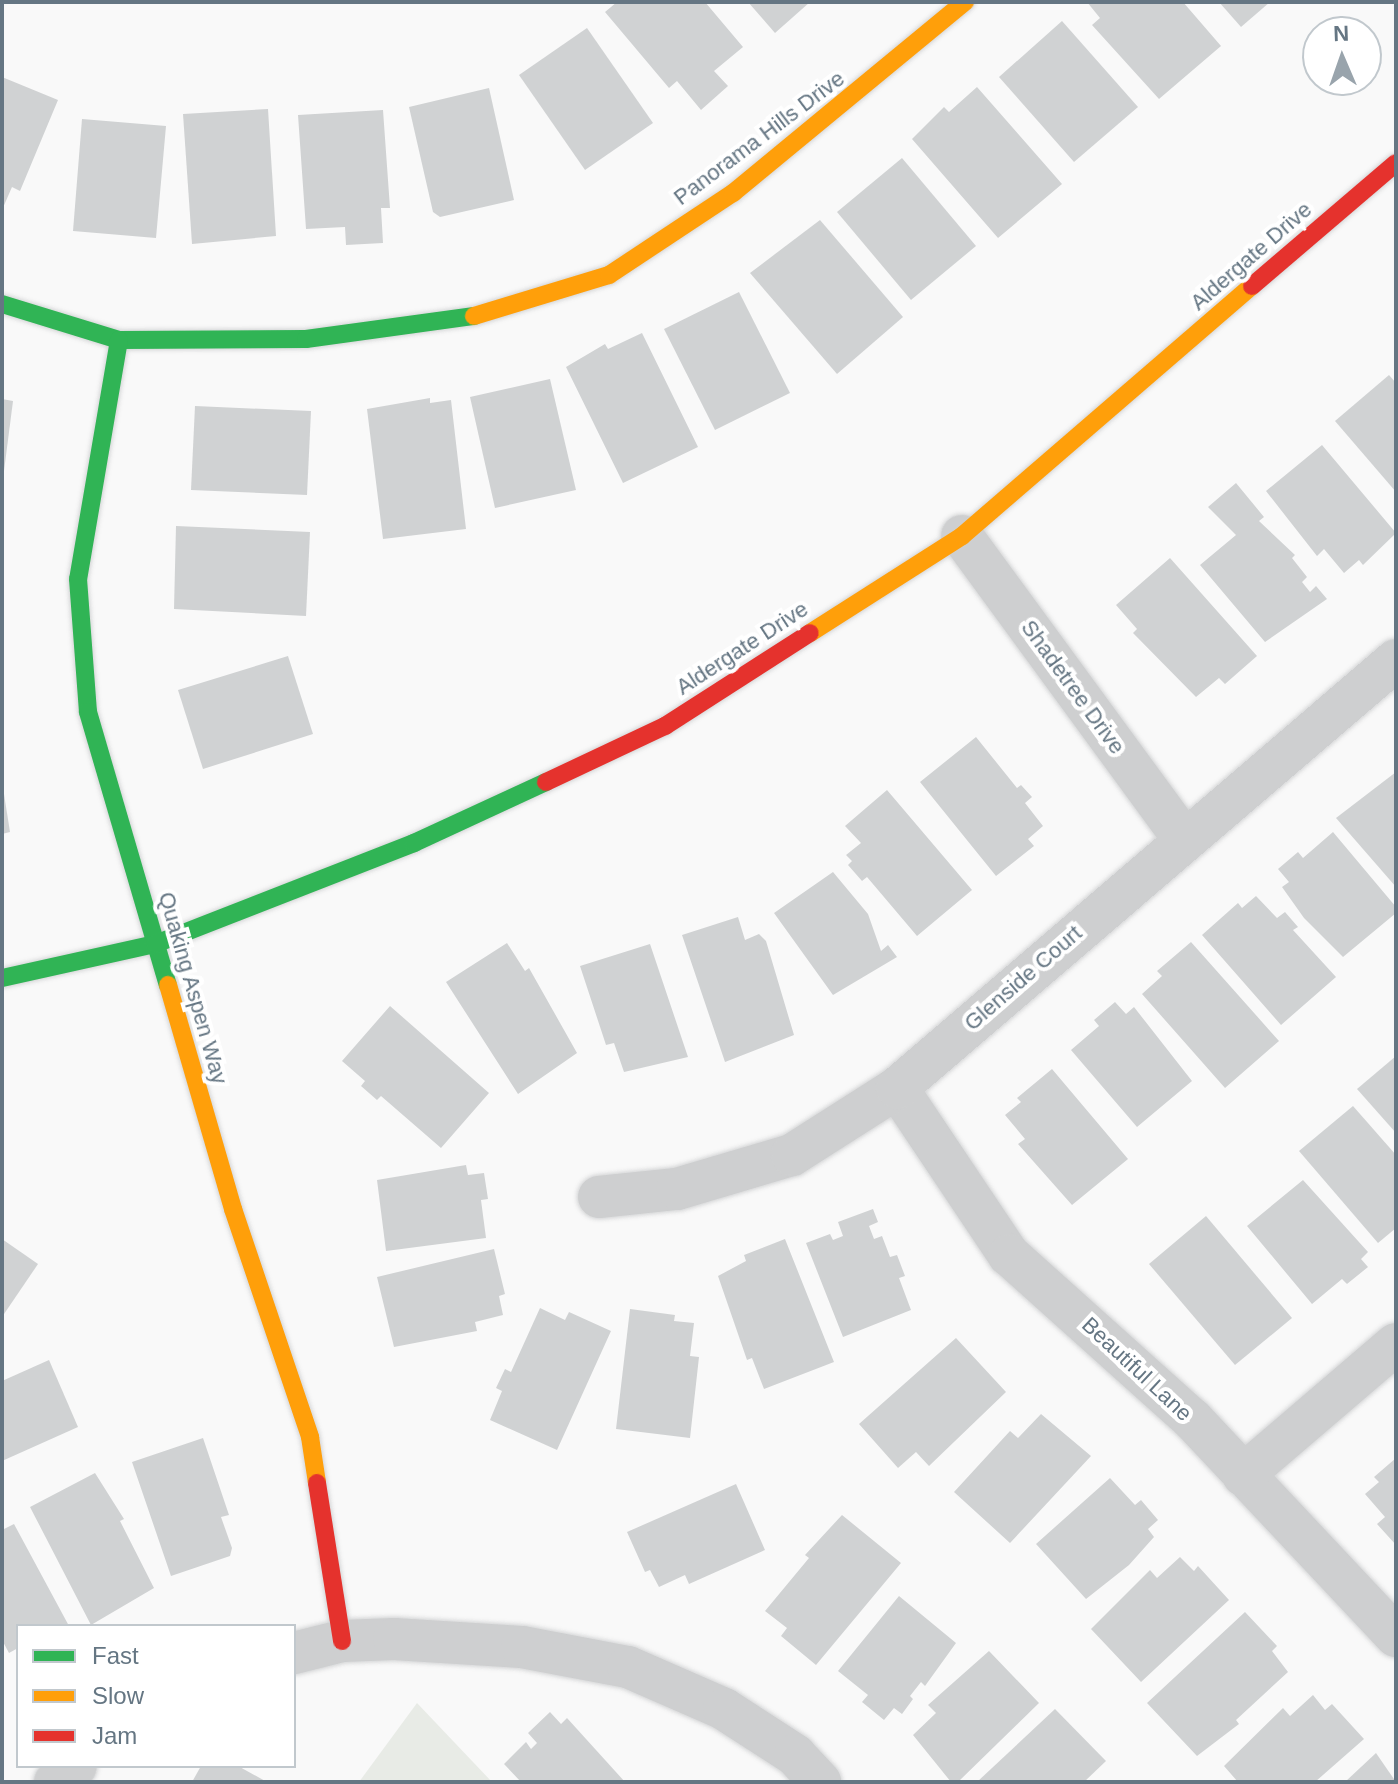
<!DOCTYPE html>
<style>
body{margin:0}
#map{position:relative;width:1398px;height:1784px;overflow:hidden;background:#f9f9f9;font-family:Arial,sans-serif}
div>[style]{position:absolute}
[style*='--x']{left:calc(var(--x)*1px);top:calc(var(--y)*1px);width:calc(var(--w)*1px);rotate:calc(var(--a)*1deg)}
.green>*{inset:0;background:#e8ebe6}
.building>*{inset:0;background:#d0d2d3}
.roads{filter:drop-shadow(0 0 2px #d5d6d7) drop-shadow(0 0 2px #d5d6d7)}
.street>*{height:42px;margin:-21px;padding:0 21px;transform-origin:21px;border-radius:21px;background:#cecfd0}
.fast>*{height:18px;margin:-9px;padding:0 9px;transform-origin:9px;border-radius:9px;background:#30b455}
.slow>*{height:18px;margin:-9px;padding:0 9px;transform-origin:9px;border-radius:9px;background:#ff9f0a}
.jam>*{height:18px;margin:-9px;padding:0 9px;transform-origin:9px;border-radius:9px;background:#e5322d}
span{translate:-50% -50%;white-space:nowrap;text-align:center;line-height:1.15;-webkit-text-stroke:8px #fff;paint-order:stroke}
.street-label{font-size:22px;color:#657683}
.frame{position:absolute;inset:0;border:4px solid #657683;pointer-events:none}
.legend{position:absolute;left:16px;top:1624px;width:280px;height:144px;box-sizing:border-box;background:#fff;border:2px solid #c1c8cd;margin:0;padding:10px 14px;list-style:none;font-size:24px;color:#657683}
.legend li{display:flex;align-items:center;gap:16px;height:40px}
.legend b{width:40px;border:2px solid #c1c8cd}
.north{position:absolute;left:1302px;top:16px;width:80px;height:80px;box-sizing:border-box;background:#fff;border:2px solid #c1c8cd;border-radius:50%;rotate:358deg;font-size:22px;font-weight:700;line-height:32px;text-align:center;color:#657683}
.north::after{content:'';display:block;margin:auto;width:28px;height:36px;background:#99a4ac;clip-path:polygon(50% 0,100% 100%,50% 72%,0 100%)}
</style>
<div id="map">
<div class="green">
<div style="clip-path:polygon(417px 1703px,492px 1782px,359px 1782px)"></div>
</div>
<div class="building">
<div style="clip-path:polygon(617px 2px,705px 2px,743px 47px,714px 71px,728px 86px,701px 110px,677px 81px,669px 88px,605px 12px)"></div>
<div style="clip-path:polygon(748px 2px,810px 2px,775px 33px)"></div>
<div style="clip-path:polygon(1087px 2px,1183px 2px,1221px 46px,1159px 99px,1092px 25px,1100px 18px)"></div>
<div style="clip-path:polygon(1219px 2px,1270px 2px,1241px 27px)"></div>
<div style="clip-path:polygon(1062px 21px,1138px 107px,1074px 162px,999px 77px)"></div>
<div style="clip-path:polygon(587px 28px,653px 123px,585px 170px,519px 75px)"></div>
<div style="clip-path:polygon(2px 77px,58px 100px,20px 191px,12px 187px,2px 210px)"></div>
<div style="clip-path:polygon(977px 87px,1062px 184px,998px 238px,912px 139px,944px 107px,949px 112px)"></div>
<div style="clip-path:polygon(489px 88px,514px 200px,440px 217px,433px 212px,409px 107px)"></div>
<div style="clip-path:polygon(268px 109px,276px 236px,192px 244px,183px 114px)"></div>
<div style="clip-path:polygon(383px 110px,390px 208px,381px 208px,383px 243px,346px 245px,345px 227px,306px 229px,298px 115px)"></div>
<div style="clip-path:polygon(82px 119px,166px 126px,156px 238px,73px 231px)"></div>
<div style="clip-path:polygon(902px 158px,976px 246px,911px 300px,837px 212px)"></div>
<div style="clip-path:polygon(820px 220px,903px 317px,837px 374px,750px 273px)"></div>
<div style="clip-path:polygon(739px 292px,790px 393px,715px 430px,664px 329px)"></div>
<div style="clip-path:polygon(642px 333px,698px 447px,623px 483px,566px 367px,605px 344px,608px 349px)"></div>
<div style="clip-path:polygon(1389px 375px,1396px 383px,1396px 492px,1335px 421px)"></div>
<div style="clip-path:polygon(550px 379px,576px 490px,495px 508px,470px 397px)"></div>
<div style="clip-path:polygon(430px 398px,430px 403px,451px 400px,466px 529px,383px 539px,367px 409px)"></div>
<div style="clip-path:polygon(2px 399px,13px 401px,4px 471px,2px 470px)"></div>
<div style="clip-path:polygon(195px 406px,311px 411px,307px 495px,191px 490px)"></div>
<div style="clip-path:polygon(1322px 445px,1396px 533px,1363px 565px,1359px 560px,1344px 573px,1324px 549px,1317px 556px,1266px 491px)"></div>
<div style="clip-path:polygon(1236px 483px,1264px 517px,1259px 521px,1295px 555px,1292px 558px,1307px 577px,1302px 582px,1310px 592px,1316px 586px,1327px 599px,1265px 642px,1200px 565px,1236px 535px,1208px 507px)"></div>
<div style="clip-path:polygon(176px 526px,310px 532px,306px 616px,174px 609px)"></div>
<div style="clip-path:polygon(1170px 558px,1257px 656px,1225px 684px,1219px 678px,1196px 697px,1133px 633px,1137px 629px,1116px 605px)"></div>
<div style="clip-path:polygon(288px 656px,313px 734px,203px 769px,178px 690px)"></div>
<div style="clip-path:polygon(976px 737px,1017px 788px,1021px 785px,1032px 797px,1025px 803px,1043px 826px,1028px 839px,1034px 846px,996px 876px,920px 782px)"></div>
<div style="clip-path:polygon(1396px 772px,1396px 887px,1336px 818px)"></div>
<div style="clip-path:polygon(887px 790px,972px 890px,917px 936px,867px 877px,862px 881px,848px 865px,852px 861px,846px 855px,861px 843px,845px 826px)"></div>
<div style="clip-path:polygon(4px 794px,10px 832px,2px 834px,2px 795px)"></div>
<div style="clip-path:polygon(1333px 832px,1396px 907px,1396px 913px,1343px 957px,1304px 918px,1282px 887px,1289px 882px,1278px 869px,1298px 852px,1303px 858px)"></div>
<div style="clip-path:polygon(833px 872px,868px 914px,881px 951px,888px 945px,897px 957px,833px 995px,774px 913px)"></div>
<div style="clip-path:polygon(1256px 896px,1277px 918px,1285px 912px,1298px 927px,1293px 930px,1336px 977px,1281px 1025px,1202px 935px,1238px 903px,1242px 908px)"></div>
<div style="clip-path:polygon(738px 917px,745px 940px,759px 934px,766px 941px,794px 1035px,725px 1062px,682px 935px)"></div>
<div style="clip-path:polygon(1191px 942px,1279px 1041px,1225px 1088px,1142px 994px,1162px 976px,1157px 971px)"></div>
<div style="clip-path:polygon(507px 943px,525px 971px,529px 968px,577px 1053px,518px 1094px,446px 982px)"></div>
<div style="clip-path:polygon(650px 944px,688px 1057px,624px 1072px,614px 1043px,606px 1045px,580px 966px)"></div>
<div style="clip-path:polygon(1115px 1002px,1126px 1014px,1134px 1007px,1192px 1081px,1137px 1127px,1071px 1050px,1099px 1026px,1094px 1020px)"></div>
<div style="clip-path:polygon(390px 1006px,489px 1093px,441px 1148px,381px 1096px,377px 1100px,361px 1086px,365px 1081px,342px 1061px)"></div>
<div style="clip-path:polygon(1396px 1056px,1396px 1133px,1357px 1089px)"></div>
<div style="clip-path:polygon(1052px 1069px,1128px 1159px,1072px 1205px,1018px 1144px,1025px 1139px,1005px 1115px,1021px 1102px,1017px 1098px)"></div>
<div style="clip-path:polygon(1353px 1106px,1396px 1155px,1396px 1228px,1378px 1243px,1299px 1151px)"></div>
<div style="clip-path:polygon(466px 1165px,468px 1175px,484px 1173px,488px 1199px,481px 1200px,486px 1238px,386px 1251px,377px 1180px)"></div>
<div style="clip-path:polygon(1303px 1180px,1368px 1252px,1361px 1259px,1368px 1267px,1347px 1284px,1342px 1279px,1312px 1304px,1247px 1226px)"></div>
<div style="clip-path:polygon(873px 1209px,878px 1222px,869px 1226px,874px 1239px,882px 1236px,890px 1257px,897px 1255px,905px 1276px,899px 1278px,911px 1310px,843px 1337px,806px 1243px,830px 1234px,833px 1240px,843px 1236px,838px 1222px)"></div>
<div style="clip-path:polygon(1206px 1216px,1292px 1318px,1235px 1365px,1149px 1264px)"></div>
<div style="clip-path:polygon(2px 1239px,38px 1264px,2px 1317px)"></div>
<div style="clip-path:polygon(785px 1239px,834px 1362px,764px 1389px,752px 1358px,747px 1360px,718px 1276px,746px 1261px,744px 1255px)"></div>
<div style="clip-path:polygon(494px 1249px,505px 1294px,499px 1296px,503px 1315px,475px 1322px,477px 1331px,394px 1347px,377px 1277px)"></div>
<div style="clip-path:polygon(540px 1308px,565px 1320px,569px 1312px,611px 1331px,557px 1450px,490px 1420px,502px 1391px,496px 1388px,505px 1369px,511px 1372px)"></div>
<div style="clip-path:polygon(630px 1309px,675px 1315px,674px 1321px,694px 1323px,690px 1356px,699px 1357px,690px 1438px,616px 1429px)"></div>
<div style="clip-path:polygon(956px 1338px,1006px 1392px,929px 1466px,916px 1452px,898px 1468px,859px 1424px)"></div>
<div style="clip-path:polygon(49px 1360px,78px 1427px,2px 1461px,2px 1381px)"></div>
<div style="clip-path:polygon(1041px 1414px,1091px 1456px,1010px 1543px,954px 1492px,1010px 1431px,1018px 1438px)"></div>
<div style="clip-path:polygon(203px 1438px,229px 1515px,221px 1517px,232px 1548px,230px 1556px,171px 1576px,132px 1462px)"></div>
<div style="clip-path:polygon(1396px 1458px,1396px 1545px,1377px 1524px,1385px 1517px,1365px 1494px,1379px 1482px,1374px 1477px)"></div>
<div style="clip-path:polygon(95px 1473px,124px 1519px,120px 1521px,154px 1588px,91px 1625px,30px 1507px)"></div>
<div style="clip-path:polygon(1110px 1478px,1135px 1505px,1141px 1500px,1158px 1520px,1148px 1529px,1154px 1537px,1129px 1565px,1086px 1599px,1036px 1544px)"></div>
<div style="clip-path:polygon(736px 1484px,765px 1550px,689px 1584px,685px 1575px,659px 1587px,650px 1570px,645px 1572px,627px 1532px)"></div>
<div style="clip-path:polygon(842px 1515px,901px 1563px,816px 1665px,781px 1636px,787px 1628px,765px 1611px,809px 1558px,805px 1555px)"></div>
<div style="clip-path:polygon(14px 1524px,69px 1626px,18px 1626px,18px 1648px,9px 1653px,2px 1640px,2px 1530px)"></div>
<div style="clip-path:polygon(1180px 1557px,1194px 1571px,1198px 1566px,1229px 1600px,1141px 1682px,1091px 1629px,1150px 1570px,1157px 1578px)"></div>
<div style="clip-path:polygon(899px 1596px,956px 1643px,925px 1686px,921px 1682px,910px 1696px,913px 1699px,902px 1714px,894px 1708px,884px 1720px,862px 1702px,868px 1695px,838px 1671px)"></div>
<div style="clip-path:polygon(1245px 1612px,1277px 1646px,1272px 1651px,1288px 1672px,1236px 1720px,1239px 1724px,1197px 1756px,1147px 1703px)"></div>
<div style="clip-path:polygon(989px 1651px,1039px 1703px,958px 1782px,951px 1782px,913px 1735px,936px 1713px,928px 1705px)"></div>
<div style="clip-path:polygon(1313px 1695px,1325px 1710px,1332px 1704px,1364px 1739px,1315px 1782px,1238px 1782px,1224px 1766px,1283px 1708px,1290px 1716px)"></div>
<div style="clip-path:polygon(1055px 1709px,1106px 1761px,1084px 1782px,977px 1782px)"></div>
<div style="clip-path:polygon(550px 1712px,561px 1724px,567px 1718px,625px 1782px,521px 1782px,504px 1764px,526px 1742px,531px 1749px,537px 1743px,528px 1733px)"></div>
<div style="clip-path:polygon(1376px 1753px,1396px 1782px,1345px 1782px)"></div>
<div style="clip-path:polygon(201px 1766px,238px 1766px,267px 1782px,192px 1782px)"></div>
</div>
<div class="roads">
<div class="street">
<div style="--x:962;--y:536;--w:376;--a:53.8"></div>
<div style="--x:897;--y:1088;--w:201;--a:56.2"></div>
<div style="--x:1009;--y:1255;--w:246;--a:41.9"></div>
<div style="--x:1192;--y:1419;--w:298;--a:46.8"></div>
<div style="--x:599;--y:1197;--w:78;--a:-5.9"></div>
<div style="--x:677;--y:1189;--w:120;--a:-16.5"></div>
<div style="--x:792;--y:1155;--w:125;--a:-32.5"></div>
<div style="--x:897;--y:1088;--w:657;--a:-40.62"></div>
<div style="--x:1243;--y:1475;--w:201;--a:-40.6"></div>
<div style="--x:294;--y:1653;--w:49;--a:-14"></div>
<div style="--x:342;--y:1641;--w:52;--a:-2.2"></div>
<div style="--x:394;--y:1639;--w:128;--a:3.6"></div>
<div style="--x:522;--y:1647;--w:108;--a:10.7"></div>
<div style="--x:628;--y:1667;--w:105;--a:23.6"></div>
<div style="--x:724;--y:1709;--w:85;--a:32.9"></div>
<div style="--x:795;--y:1755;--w:37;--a:47"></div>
<div style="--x:55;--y:1782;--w:26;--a:-37"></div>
</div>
<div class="fast">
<div style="--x:2;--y:304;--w:122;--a:17.1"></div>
<div style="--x:119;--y:340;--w:187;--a:-0.3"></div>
<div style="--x:306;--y:339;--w:170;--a:-7.8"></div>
<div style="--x:119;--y:340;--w:242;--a:99.7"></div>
<div style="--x:78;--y:579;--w:133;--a:85.7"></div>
<div style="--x:88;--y:712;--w:284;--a:73.7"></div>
<div style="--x:2;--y:978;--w:157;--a:-12.5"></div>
<div style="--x:155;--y:944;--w:278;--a:-21.3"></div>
<div style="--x:414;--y:843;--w:145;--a:-24.8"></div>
</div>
<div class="slow">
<div style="--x:474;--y:316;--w:141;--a:-16.9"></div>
<div style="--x:609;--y:275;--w:149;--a:-33.5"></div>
<div style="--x:733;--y:193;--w:301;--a:-39.5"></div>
<div style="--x:810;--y:633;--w:180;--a:-32.5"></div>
<div style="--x:962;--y:536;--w:383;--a:-40.8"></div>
<div style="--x:168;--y:985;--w:233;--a:73.8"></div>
<div style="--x:233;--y:1209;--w:241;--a:71.3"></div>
<div style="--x:310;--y:1437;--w:47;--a:81.3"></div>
</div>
<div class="jam">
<div style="--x:1252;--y:286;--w:189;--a:-40.5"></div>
<div style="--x:546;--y:782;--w:132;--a:-25.2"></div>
<div style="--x:665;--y:726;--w:172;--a:-32.7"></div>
<div style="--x:317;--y:1483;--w:160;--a:81"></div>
</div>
</div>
<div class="street-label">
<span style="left:759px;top:138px;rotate:-37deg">Panorama Hills Drive</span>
<span style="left:1251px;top:256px;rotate:-41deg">Aldergate Drive</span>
<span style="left:742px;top:648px;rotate:-33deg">Aldergate Drive</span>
<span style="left:1073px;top:687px;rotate:54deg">Shadetree Drive</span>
<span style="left:1023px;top:978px;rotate:-41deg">Glenside Court</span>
<span style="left:193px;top:988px;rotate:74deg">Quaking Aspen Way</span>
<span style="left:1137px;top:1369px;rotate:43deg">Beautiful Lane</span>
</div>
<div class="frame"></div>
<ul class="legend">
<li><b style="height:10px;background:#30b455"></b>Fast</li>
<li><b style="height:10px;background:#ff9f0a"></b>Slow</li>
<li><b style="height:10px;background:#e5322d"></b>Jam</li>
</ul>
<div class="north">N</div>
</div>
